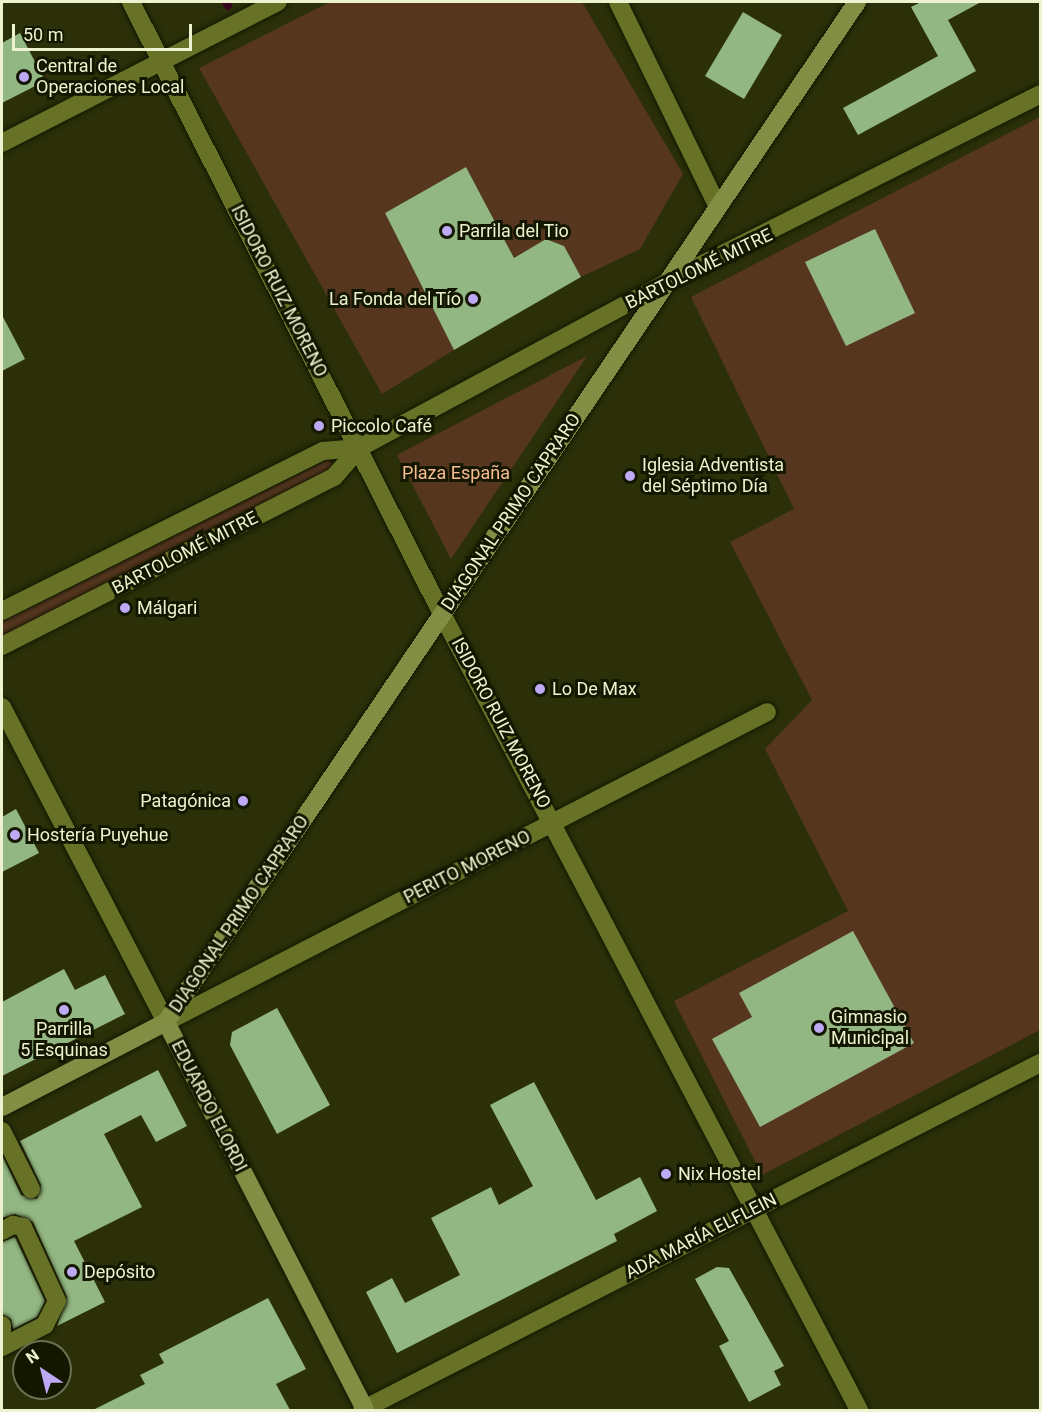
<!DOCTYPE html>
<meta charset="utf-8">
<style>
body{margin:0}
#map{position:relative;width:1042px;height:1412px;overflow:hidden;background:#2b3008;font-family:Roboto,sans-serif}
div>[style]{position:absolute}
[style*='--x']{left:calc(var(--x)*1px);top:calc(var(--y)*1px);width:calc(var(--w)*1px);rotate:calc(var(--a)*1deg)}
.green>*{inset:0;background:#56361f}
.stream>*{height:8px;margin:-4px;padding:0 4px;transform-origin:4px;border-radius:4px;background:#36051d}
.building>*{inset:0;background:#93b783}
.roads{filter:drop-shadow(0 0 2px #141702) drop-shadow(0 0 2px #141702)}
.minor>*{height:18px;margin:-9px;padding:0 9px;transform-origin:9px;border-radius:9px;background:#687227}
.major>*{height:18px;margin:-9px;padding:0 9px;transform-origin:9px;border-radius:9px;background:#828e44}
.dots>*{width:16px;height:16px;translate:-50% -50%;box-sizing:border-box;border:3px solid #141700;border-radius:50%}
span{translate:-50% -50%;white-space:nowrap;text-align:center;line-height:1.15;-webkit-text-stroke:6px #141700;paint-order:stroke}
.poi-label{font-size:18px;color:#ecf3ce}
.left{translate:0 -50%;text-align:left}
.right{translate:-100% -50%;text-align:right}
.street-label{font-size:18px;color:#ecf3ce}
.park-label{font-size:18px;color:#f8bc91}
.frame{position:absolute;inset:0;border:3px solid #ecf3ce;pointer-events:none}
.north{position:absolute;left:12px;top:1340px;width:60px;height:60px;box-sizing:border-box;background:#141700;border:2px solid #6a6f52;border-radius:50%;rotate:325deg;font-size:16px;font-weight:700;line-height:24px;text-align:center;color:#ecf3ce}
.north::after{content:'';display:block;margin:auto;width:21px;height:27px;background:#bea9f5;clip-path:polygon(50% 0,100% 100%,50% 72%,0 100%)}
.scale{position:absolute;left:12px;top:24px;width:180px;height:27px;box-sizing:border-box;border:3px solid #ecf3ce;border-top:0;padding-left:8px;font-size:18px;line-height:21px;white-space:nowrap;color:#ecf3ce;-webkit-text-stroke:4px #141700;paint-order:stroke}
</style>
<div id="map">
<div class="green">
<div style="clip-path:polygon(330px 2px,582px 2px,683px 174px,640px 249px,581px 277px,564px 246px,547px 239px,514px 258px,466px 167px,385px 213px,454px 350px,382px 394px,199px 68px)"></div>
<div style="clip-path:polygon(1040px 117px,1040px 1030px,762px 1175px,674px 1001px,848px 911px,765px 749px,812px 700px,730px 542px,794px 509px,691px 297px)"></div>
<div style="clip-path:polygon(587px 356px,451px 559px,397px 455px)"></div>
<div style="clip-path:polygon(326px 461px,336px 464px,326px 473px,2px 636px,2px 622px)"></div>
</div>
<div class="stream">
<div style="--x:226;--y:2;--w:4;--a:63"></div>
</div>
<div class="building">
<div style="clip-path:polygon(921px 2px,981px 2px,948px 20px,976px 71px,858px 135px,843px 108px,938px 56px,911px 7px)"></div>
<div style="clip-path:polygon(743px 12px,782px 35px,744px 99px,705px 76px)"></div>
<div style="clip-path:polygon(20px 33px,45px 81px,2px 103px,2px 43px)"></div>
<div style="clip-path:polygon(466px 167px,514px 258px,546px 239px,564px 246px,581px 277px,454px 350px,385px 213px)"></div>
<div style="clip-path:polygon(875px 229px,915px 313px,846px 346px,805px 262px)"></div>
<div style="clip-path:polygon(2px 315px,25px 359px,2px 371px)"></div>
<div style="clip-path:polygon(16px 809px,39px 853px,2px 872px,2px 817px)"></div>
<div style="clip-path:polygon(853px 931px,914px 1043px,760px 1127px,712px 1039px,752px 1017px,739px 993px)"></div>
<div style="clip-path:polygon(64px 969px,75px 990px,105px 975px,125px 1014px,2px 1076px,2px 1002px)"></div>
<div style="clip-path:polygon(277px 1008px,330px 1105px,277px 1134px,230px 1045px,232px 1032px)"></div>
<div style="clip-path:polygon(158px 1070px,187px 1126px,156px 1142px,141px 1115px,104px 1134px,142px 1207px,74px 1241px,105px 1302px,57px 1326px,67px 1297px,33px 1222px,15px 1214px,2px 1218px,2px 1155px,21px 1195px,37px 1199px,41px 1185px,20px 1141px)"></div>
<div style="clip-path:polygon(534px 1082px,596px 1200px,640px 1177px,657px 1211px,614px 1234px,617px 1241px,397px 1353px,366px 1292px,392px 1278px,405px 1303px,460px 1275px,431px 1218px,491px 1187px,499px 1205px,533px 1186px,490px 1105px)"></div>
<div style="clip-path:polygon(15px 1237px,45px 1301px,37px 1317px,13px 1329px,11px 1319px,2px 1314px,2px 1242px)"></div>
<div style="clip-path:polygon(717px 1267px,729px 1268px,784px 1366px,774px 1371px,781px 1385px,749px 1402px,719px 1346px,729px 1341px,695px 1279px)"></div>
<div style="clip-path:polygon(268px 1298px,306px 1369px,276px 1384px,290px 1410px,93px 1410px,145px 1384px,140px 1375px,164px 1363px,159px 1354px)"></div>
</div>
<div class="roads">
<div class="minor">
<div style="--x:131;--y:2;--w:686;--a:63.06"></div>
<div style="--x:442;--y:614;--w:899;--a:62.35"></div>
<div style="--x:618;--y:2;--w:228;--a:64"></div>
<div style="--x:2;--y:143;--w:310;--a:-27.1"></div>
<div style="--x:2;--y:611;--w:359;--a:-26.5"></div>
<div style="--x:323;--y:451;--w:36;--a:-5"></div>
<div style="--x:2;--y:646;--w:373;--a:-27"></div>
<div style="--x:334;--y:477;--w:38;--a:-49"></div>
<div style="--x:359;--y:448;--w:350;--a:-28.3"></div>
<div style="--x:667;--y:282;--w:418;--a:-26.7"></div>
<div style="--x:2;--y:707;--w:355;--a:62.5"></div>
<div style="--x:166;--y:1022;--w:676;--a:-27.28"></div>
<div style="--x:2;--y:1131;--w:65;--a:63.4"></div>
<div style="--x:2;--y:1231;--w:13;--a:-29"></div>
<div style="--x:13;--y:1225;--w:10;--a:11"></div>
<div style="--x:23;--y:1227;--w:81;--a:65.3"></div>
<div style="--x:57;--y:1301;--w:27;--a:117"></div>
<div style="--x:45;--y:1325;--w:48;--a:152.9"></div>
<div style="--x:2;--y:1325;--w:6;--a:90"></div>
<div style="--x:362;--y:1410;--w:762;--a:-27.1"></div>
</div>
<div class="major">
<div style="--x:166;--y:1022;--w:436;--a:62.8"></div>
<div style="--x:2;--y:1107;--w:185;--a:-27.4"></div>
<div style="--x:166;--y:1022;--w:1232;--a:-55.88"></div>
</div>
</div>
<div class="dots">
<div style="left:24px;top:77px;background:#bea9f5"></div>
<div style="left:447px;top:231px;background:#bea9f5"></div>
<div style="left:473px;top:299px;background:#bea9f5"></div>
<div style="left:319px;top:426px;background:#bea9f5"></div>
<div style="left:630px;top:476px;background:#bea9f5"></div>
<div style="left:125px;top:608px;background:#bea9f5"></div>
<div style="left:540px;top:689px;background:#bea9f5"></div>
<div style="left:243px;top:801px;background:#bea9f5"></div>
<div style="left:15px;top:835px;background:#bea9f5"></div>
<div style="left:64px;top:1010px;background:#bea9f5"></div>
<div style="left:819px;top:1028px;background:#bea9f5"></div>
<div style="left:666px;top:1174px;background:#bea9f5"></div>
<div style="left:72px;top:1272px;background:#bea9f5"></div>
</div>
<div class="poi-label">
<span class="left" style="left:36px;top:77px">Central de<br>Operaciones Local</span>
<span class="left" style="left:459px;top:231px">Parrila del Tio</span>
<span class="right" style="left:461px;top:299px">La Fonda del Tío</span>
<span class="left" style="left:331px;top:426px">Piccolo Café</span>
<span class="left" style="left:642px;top:476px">Iglesia Adventista<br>del Séptimo Día</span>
<span class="left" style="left:137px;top:608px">Málgari</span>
<span class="left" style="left:552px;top:689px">Lo De Max</span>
<span class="right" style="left:231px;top:801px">Patagónica</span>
<span class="left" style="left:27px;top:835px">Hostería Puyehue</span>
<span class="left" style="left:831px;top:1028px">Gimnasio<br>Municipal</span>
<span style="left:64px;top:1040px">Parrilla<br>5 Esquinas</span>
<span class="left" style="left:678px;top:1174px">Nix Hostel</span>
<span class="left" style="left:84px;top:1272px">Depósito</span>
</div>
<div class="street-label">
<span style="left:699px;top:269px;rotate:-26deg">BARTOLOMÉ MITRE</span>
<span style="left:279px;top:291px;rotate:63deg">ISIDORO RUIZ MORENO</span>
<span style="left:511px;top:512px;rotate:-56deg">DIAGONAL PRIMO CAPRARO</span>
<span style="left:185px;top:553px;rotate:-27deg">BARTOLOMÉ MITRE</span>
<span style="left:501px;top:723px;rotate:62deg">ISIDORO RUIZ MORENO</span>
<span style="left:467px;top:867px;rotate:-27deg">PERITO MORENO</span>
<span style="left:239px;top:914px;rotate:-56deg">DIAGONAL PRIMO CAPRARO</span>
<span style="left:209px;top:1106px;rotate:63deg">EDUARDO ELORDI</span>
<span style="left:701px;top:1236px;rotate:-27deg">ADA MARÍA ELFLEIN</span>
</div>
<div class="park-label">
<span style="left:456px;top:473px">Plaza España</span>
</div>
<div class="frame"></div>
<div class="north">N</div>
<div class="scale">50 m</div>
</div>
